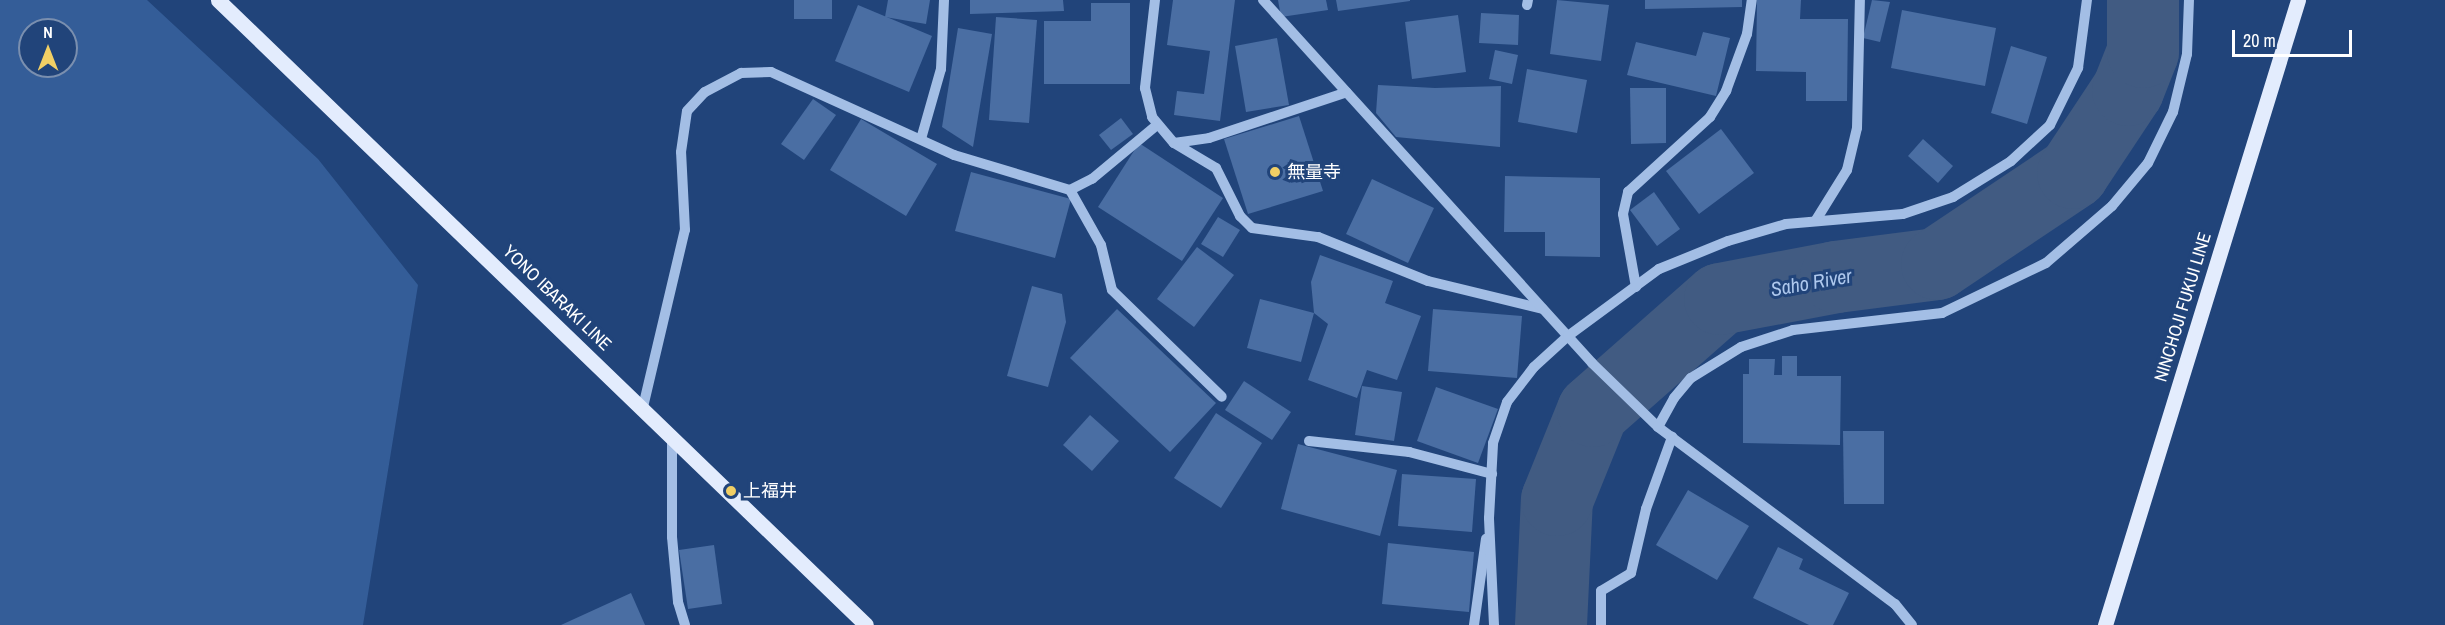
<!DOCTYPE html>
<meta charset="utf-8">
<style>
body{margin:0}
#map{position:relative;width:2445px;height:625px;overflow:hidden;background:#21447a;font-family:"Archivo Narrow","Noto Sans JP",sans-serif}
div>[style]{position:absolute}
[style*='--x']{left:calc(var(--x)*1px);top:calc(var(--y)*1px);width:calc(var(--w)*1px);rotate:calc(var(--a)*1deg)}
.green>*{inset:0;background:#345d98}
.river>*{height:72px;margin:-36px;padding:0 36px;transform-origin:36px;border-radius:36px;background:#415b82}
.building>*{inset:0;background:#4a6ea3}
.minor>*{height:10px;margin:-5px;padding:0 5px;transform-origin:5px;border-radius:5px;background:#a3bee5}
.major>*{height:15px;margin:-7.5px;padding:0 7.5px;transform-origin:7.5px;border-radius:7.5px;background:#e3ecfd}
.dots>*{width:16px;height:16px;translate:-50% -50%;box-sizing:border-box;border:3px solid #21447a;border-radius:50%}
span{translate:-50% -50%;white-space:nowrap;text-align:center;line-height:1.15;-webkit-text-stroke:6px #21447a;paint-order:stroke}
.poi-label{font-size:18px;color:#fff}
.left{translate:0 -50%;text-align:left}
.street-label{font-size:18px;color:#fff}
.water-label{font-size:20px;color:#aec8ed;font-style:italic}
.north{position:absolute;left:18px;top:18px;width:60px;height:60px;box-sizing:border-box;background:#21447a;border:2px solid #7a8faf;border-radius:50%;rotate:0deg;font-size:16px;font-weight:700;line-height:24px;text-align:center;color:#fff}
.north::after{content:'';display:block;margin:auto;width:21px;height:27px;background:#f1cf65;clip-path:polygon(50% 0,100% 100%,50% 72%,0 100%)}
.scale{position:absolute;left:2232px;top:30px;width:120px;height:27px;box-sizing:border-box;border:3px solid #fff;border-top:0;padding-left:8px;font-size:18px;line-height:21px;white-space:nowrap;color:#fff;-webkit-text-stroke:4px #21447a;paint-order:stroke}
</style>
<div id="map">
<div class="green">
<div style="clip-path:polygon(evenodd,0 0,147px 0,318px 159px,418px 285px,363px 625px,0 625px,0 0,30px 30px,66px 30px,66px 66px,30px 66px,30px 30px)"></div>
</div>
<div class="river">
<div style="--x:1551;--y:625;--w:125;--a:-87.3"></div>
<div style="--x:1557;--y:500;--w:96;--a:-68"></div>
<div style="--x:1593;--y:411;--w:169;--a:-41.4"></div>
<div style="--x:1720;--y:299;--w:118;--a:-10.7"></div>
<div style="--x:1836;--y:277;--w:102;--a:-7.3"></div>
<div style="--x:1937;--y:264;--w:164;--a:-33.8"></div>
<div style="--x:2073;--y:173;--w:100;--a:-56.5"></div>
<div style="--x:2128;--y:90;--w:41;--a:-68.5"></div>
<div style="--x:2143;--y:52;--w:52;--a:-90"></div>
</div>
<div class="building">
<div style="clip-path:polygon(794px 0,832px 0,832px 19px,794px 19px)"></div>
<div style="clip-path:polygon(888px 0,930px 0,926px 24px,885px 17px)"></div>
<div style="clip-path:polygon(970px 0,1063px 0,1064px 11px,970px 14px)"></div>
<div style="clip-path:polygon(1173px 0,1235px 0,1220px 121px,1174px 115px,1177px 91px,1204px 94px,1210px 51px,1167px 45px)"></div>
<div style="clip-path:polygon(1278px 0,1326px 0,1328px 10px,1281px 17px)"></div>
<div style="clip-path:polygon(1336px 0,1410px 0,1410px 1px,1338px 11px)"></div>
<div style="clip-path:polygon(1557px 0,1609px 5px,1601px 61px,1550px 54px)"></div>
<div style="clip-path:polygon(1645px 0,1742px 0,1742px 7px,1645px 9px)"></div>
<div style="clip-path:polygon(1757px 0,1801px 0,1800px 19px,1848px 19px,1847px 101px,1806px 101px,1806px 72px,1756px 71px)"></div>
<div style="clip-path:polygon(1872px 0,1890px 2px,1880px 42px,1863px 38px)"></div>
<div style="clip-path:polygon(1091px 3px,1130px 3px,1130px 84px,1044px 84px,1044px 21px,1091px 21px)"></div>
<div style="clip-path:polygon(858px 5px,932px 36px,909px 92px,835px 61px)"></div>
<div style="clip-path:polygon(1902px 10px,1996px 28px,1985px 86px,1891px 68px)"></div>
<div style="clip-path:polygon(1481px 13px,1519px 15px,1518px 45px,1479px 43px)"></div>
<div style="clip-path:polygon(1458px 15px,1466px 72px,1412px 79px,1405px 22px)"></div>
<div style="clip-path:polygon(996px 17px,1037px 20px,1029px 123px,989px 120px)"></div>
<div style="clip-path:polygon(958px 28px,992px 34px,973px 147px,942px 127px)"></div>
<div style="clip-path:polygon(1703px 32px,1730px 38px,1716px 96px,1627px 75px,1636px 42px,1696px 56px)"></div>
<div style="clip-path:polygon(1277px 38px,1289px 105px,1246px 112px,1235px 46px)"></div>
<div style="clip-path:polygon(2011px 46px,2047px 57px,2027px 124px,1991px 113px)"></div>
<div style="clip-path:polygon(1495px 50px,1518px 55px,1512px 84px,1489px 79px)"></div>
<div style="clip-path:polygon(1527px 69px,1587px 80px,1577px 133px,1518px 122px)"></div>
<div style="clip-path:polygon(1378px 85px,1435px 88px,1501px 86px,1500px 147px,1396px 137px,1376px 113px)"></div>
<div style="clip-path:polygon(1630px 88px,1666px 88px,1666px 143px,1631px 144px)"></div>
<div style="clip-path:polygon(813px 99px,836px 115px,804px 160px,781px 144px)"></div>
<div style="clip-path:polygon(1299px 116px,1323px 191px,1248px 214px,1224px 139px)"></div>
<div style="clip-path:polygon(1121px 118px,1133px 134px,1111px 150px,1099px 135px)"></div>
<div style="clip-path:polygon(861px 119px,937px 164px,906px 216px,830px 170px)"></div>
<div style="clip-path:polygon(1721px 129px,1754px 173px,1699px 214px,1666px 171px)"></div>
<div style="clip-path:polygon(1923px 139px,1953px 166px,1938px 183px,1908px 156px)"></div>
<div style="clip-path:polygon(1139px 143px,1223px 198px,1182px 261px,1098px 207px)"></div>
<div style="clip-path:polygon(971px 172px,1071px 199px,1055px 258px,955px 231px)"></div>
<div style="clip-path:polygon(1505px 176px,1600px 178px,1600px 257px,1545px 256px,1545px 232px,1504px 232px)"></div>
<div style="clip-path:polygon(1372px 179px,1434px 208px,1408px 263px,1346px 234px)"></div>
<div style="clip-path:polygon(1654px 192px,1680px 229px,1657px 246px,1630px 210px)"></div>
<div style="clip-path:polygon(1218px 217px,1240px 230px,1223px 257px,1201px 244px)"></div>
<div style="clip-path:polygon(1197px 247px,1234px 275px,1194px 327px,1157px 299px)"></div>
<div style="clip-path:polygon(1320px 255px,1393px 281px,1385px 303px,1421px 316px,1397px 380px,1367px 370px,1357px 398px,1308px 380px,1328px 324px,1314px 313px,1301px 362px,1247px 348px,1260px 299px,1314px 313px,1311px 282px)"></div>
<div style="clip-path:polygon(1032px 286px,1062px 294px,1066px 322px,1048px 387px,1007px 376px)"></div>
<div style="clip-path:polygon(1117px 309px,1216px 403px,1170px 452px,1070px 358px)"></div>
<div style="clip-path:polygon(1433px 309px,1522px 316px,1517px 378px,1428px 371px)"></div>
<div style="clip-path:polygon(1782px 356px,1797px 356px,1797px 376px,1841px 376px,1840px 445px,1743px 443px,1743px 374px,1749px 374px,1749px 359px,1775px 359px,1774px 375px,1782px 375px)"></div>
<div style="clip-path:polygon(1244px 381px,1291px 412px,1272px 440px,1225px 410px)"></div>
<div style="clip-path:polygon(1362px 386px,1402px 392px,1394px 441px,1355px 435px)"></div>
<div style="clip-path:polygon(1436px 387px,1498px 409px,1478px 463px,1417px 441px)"></div>
<div style="clip-path:polygon(1216px 413px,1262px 443px,1221px 508px,1174px 478px)"></div>
<div style="clip-path:polygon(1090px 415px,1119px 441px,1092px 471px,1063px 445px)"></div>
<div style="clip-path:polygon(1843px 431px,1884px 431px,1884px 504px,1844px 504px)"></div>
<div style="clip-path:polygon(1298px 444px,1397px 470px,1380px 536px,1281px 509px)"></div>
<div style="clip-path:polygon(1402px 474px,1476px 479px,1472px 532px,1398px 526px)"></div>
<div style="clip-path:polygon(1688px 490px,1749px 526px,1717px 580px,1656px 545px)"></div>
<div style="clip-path:polygon(1388px 543px,1474px 552px,1469px 612px,1382px 604px)"></div>
<div style="clip-path:polygon(714px 545px,722px 604px,688px 609px,679px 550px)"></div>
<div style="clip-path:polygon(1778px 547px,1803px 559px,1799px 569px,1849px 593px,1833px 625px,1809px 625px,1753px 598px)"></div>
<div style="clip-path:polygon(631px 593px,645px 625px,561px 625px)"></div>
</div>
<div class="minor">
<div style="--x:1155;--y:0;--w:89;--a:96.5"></div>
<div style="--x:1145;--y:88;--w:30;--a:76"></div>
<div style="--x:1152;--y:117;--w:34;--a:50"></div>
<div style="--x:1174;--y:143;--w:49;--a:30.8"></div>
<div style="--x:1216;--y:168;--w:54;--a:63.4"></div>
<div style="--x:1240;--y:216;--w:17;--a:45"></div>
<div style="--x:1252;--y:228;--w:67;--a:7.8"></div>
<div style="--x:1318;--y:237;--w:118;--a:21.8"></div>
<div style="--x:1428;--y:281;--w:118;--a:13.7"></div>
<div style="--x:1263;--y:0;--w:490;--a:47.8"></div>
<div style="--x:1592;--y:363;--w:92;--a:44.1"></div>
<div style="--x:1658;--y:427;--w:296;--a:36.8"></div>
<div style="--x:1895;--y:604;--w:27;--a:51"></div>
<div style="--x:1527;--y:5;--w:5;--a:-79"></div>
<div style="--x:921;--y:139;--w:73;--a:-74.1"></div>
<div style="--x:941;--y:69;--w:69;--a:-87.5"></div>
<div style="--x:1174;--y:143;--w:35;--a:-8"></div>
<div style="--x:1209;--y:138;--w:145;--a:-18.4"></div>
<div style="--x:1070;--y:190;--w:25;--a:-27"></div>
<div style="--x:1092;--y:179;--w:85;--a:-39.7"></div>
<div style="--x:1816;--y:220;--w:59;--a:-58.2"></div>
<div style="--x:1847;--y:170;--w:43;--a:-76.6"></div>
<div style="--x:1857;--y:128;--w:128;--a:-88.7"></div>
<div style="--x:1636;--y:287;--w:74;--a:-100.1"></div>
<div style="--x:1623;--y:214;--w:23;--a:-77"></div>
<div style="--x:1628;--y:192;--w:111;--a:-42.4"></div>
<div style="--x:1710;--y:117;--w:31;--a:-58"></div>
<div style="--x:1726;--y:91;--w:61;--a:-69.8"></div>
<div style="--x:1747;--y:34;--w:34;--a:-82"></div>
<div style="--x:643;--y:407;--w:182;--a:-76.7"></div>
<div style="--x:685;--y:230;--w:78;--a:-92.9"></div>
<div style="--x:681;--y:152;--w:41;--a:-81.7"></div>
<div style="--x:687;--y:111;--w:26;--a:-47"></div>
<div style="--x:705;--y:92;--w:41;--a:-27.8"></div>
<div style="--x:741;--y:73;--w:30;--a:-2"></div>
<div style="--x:771;--y:72;--w:201;--a:24.4"></div>
<div style="--x:954;--y:155;--w:121;--a:16.8"></div>
<div style="--x:1070;--y:190;--w:63;--a:60.6"></div>
<div style="--x:1101;--y:245;--w:46;--a:76.3"></div>
<div style="--x:1112;--y:290;--w:153;--a:44.2"></div>
<div style="--x:1658;--y:427;--w:33;--a:-61"></div>
<div style="--x:1674;--y:398;--w:26;--a:-50"></div>
<div style="--x:1691;--y:378;--w:59;--a:-31.8"></div>
<div style="--x:1741;--y:347;--w:55;--a:-18.1"></div>
<div style="--x:1793;--y:330;--w:150;--a:-6.5"></div>
<div style="--x:1942;--y:313;--w:115;--a:-25.7"></div>
<div style="--x:2046;--y:263;--w:87;--a:-40.8"></div>
<div style="--x:2112;--y:206;--w:56;--a:-50.1"></div>
<div style="--x:2148;--y:163;--w:57;--a:-63.9"></div>
<div style="--x:2173;--y:112;--w:60;--a:-76.4"></div>
<div style="--x:2187;--y:54;--w:54;--a:-87.9"></div>
<div style="--x:672;--y:435;--w:102;--a:90"></div>
<div style="--x:672;--y:537;--w:65;--a:84.7"></div>
<div style="--x:678;--y:602;--w:24;--a:73"></div>
<div style="--x:1309;--y:441;--w:101;--a:6.3"></div>
<div style="--x:1409;--y:452;--w:86;--a:14.8"></div>
<div style="--x:1474;--y:625;--w:87;--a:-82.1"></div>
<div style="--x:1494;--y:625;--w:107;--a:-92.7"></div>
<div style="--x:1489;--y:518;--w:75;--a:-86.9"></div>
<div style="--x:1493;--y:443;--w:43;--a:-71.1"></div>
<div style="--x:1507;--y:402;--w:44;--a:-52.4"></div>
<div style="--x:1534;--y:367;--w:46;--a:-42.4"></div>
<div style="--x:1568;--y:336;--w:113;--a:-36.4"></div>
<div style="--x:1659;--y:269;--w:74;--a:-22.1"></div>
<div style="--x:1728;--y:241;--w:60;--a:-16.3"></div>
<div style="--x:1786;--y:224;--w:117;--a:-4.9"></div>
<div style="--x:1903;--y:214;--w:53;--a:-18.8"></div>
<div style="--x:1953;--y:197;--w:68;--a:-31.8"></div>
<div style="--x:2011;--y:161;--w:53;--a:-42.7"></div>
<div style="--x:2050;--y:125;--w:64;--a:-63.8"></div>
<div style="--x:2078;--y:68;--w:69;--a:-82.5"></div>
<div style="--x:1601;--y:625;--w:34;--a:-90"></div>
<div style="--x:1601;--y:591;--w:35;--a:-31"></div>
<div style="--x:1631;--y:573;--w:66;--a:-76.8"></div>
<div style="--x:1646;--y:509;--w:77;--a:-70.1"></div>
</div>
<div class="major">
<div style="--x:218;--y:0;--w:900;--a:43.96"></div>
<div style="--x:2105;--y:625;--w:654;--a:-72.84"></div>
</div>
<div class="dots">
<div style="left:1275px;top:172px;background:#f1cf65"></div>
<div style="left:731px;top:491px;background:#f1cf65"></div>
</div>
<div class="poi-label">
<span class="left" style="left:1287px;top:172px">無量寺</span>
<span class="left" style="left:743px;top:491px">上福井</span>
</div>
<div class="street-label">
<span style="left:557px;top:298px;rotate:44deg">YONO IBARAKI LINE</span>
<span style="left:2183px;top:307px;rotate:-73deg">NINCHOJI FUKUI LINE</span>
</div>
<div class="water-label">
<span style="left:1811px;top:282px;rotate:-10deg">Saho River</span>
</div>
<div class="north">N</div>
<div class="scale">20 m</div>
</div>
